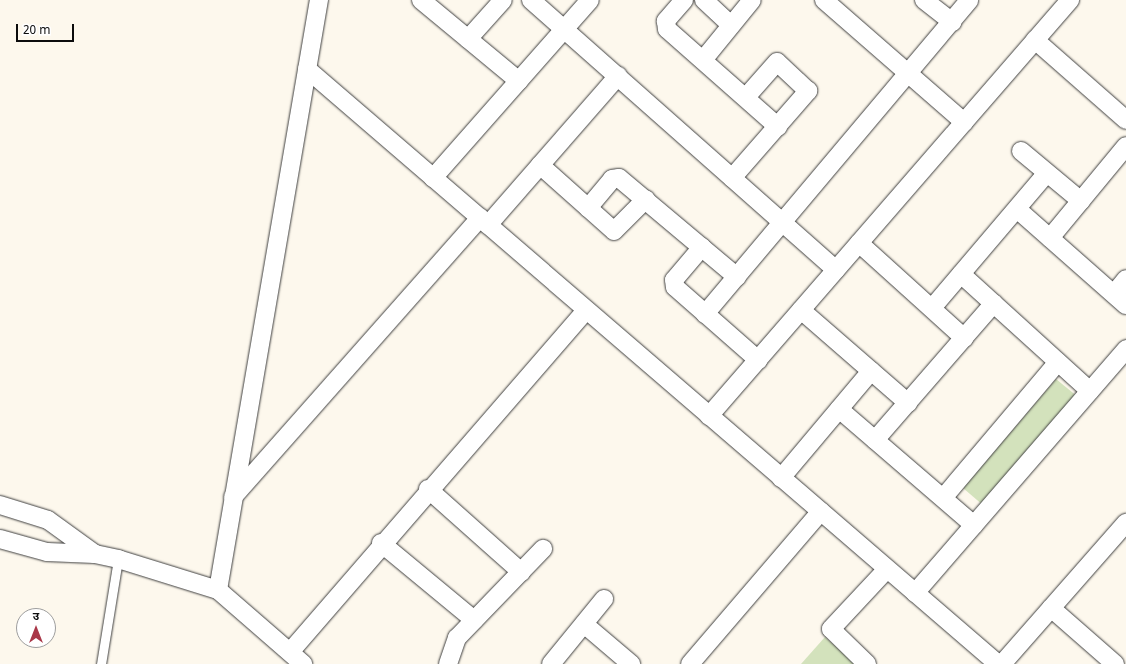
<!DOCTYPE html>
<meta charset="utf-8">
<style>
body{margin:0}
#map{position:relative;width:1126px;height:664px;overflow:hidden;background:#fdf8ed;font-family:Georgia,"Noto Sans Devanagari",serif}
div>[style]{position:absolute}
[style*='--x']{left:calc(var(--x)*1px);top:calc(var(--y)*1px);width:calc(var(--w)*1px);rotate:calc(var(--a)*1deg)}
.green>*{inset:0;background:#d3e2bc}
.roads{filter:drop-shadow(0 0 1px #3f3f3f) drop-shadow(0 0 1px #3f3f3f)}
.lane>*{height:9px;margin:-4.5px;padding:0 4.5px;transform-origin:4.5px;border-radius:4.5px;background:#fff}
.street>*{height:18px;margin:-9px;padding:0 9px;transform-origin:9px;border-radius:9px;background:#fff}
span{translate:-50% -50%;white-space:nowrap;text-align:center;line-height:1.15;-webkit-text-stroke:4px #fff;paint-order:stroke}
.north{position:absolute;left:16px;top:608px;width:40px;height:40px;box-sizing:border-box;background:#fff;border:1px solid #9e9e9e;border-radius:50%;rotate:0deg;font-size:11px;font-weight:700;line-height:16px;text-align:center;color:#0c0c0c}
.north::after{content:'';display:block;margin:auto;width:14px;height:18px;background:#a93748;clip-path:polygon(50% 0,100% 100%,50% 72%,0 100%)}
.scale{position:absolute;left:16px;top:24px;width:58px;height:18px;box-sizing:border-box;border:2px solid #0c0c0c;border-top:0;padding-left:5px;font-size:12px;line-height:14px;white-space:nowrap;color:#0c0c0c;-webkit-text-stroke:3px #fff;paint-order:stroke}
</style>
<div id="map">
<div class="green">
<div style="clip-path:polygon(1056px 379px,1078px 397px,984px 506px,963px 488px)"></div>
<div style="clip-path:polygon(825px 637px,856px 664px,801px 664px)"></div>
</div>
<div class="roads">
<div class="lane">
<div style="--x:101;--y:664;--w:106;--a:-80.8"></div>
</div>
<div class="street">
<div style="--x:421;--y:0;--w:127;--a:39.6"></div>
<div style="--x:531;--y:0;--w:407;--a:41.5"></div>
<div style="--x:684;--y:0;--w:28;--a:131"></div>
<div style="--x:666;--y:21;--w:8;--a:83"></div>
<div style="--x:667;--y:29;--w:148;--a:41.4"></div>
<div style="--x:704;--y:0;--w:37;--a:43"></div>
<div style="--x:824;--y:0;--w:186;--a:41.1"></div>
<div style="--x:924;--y:0;--w:36;--a:38"></div>
<div style="--x:468;--y:39;--w:52;--a:-48.1"></div>
<div style="--x:1035;--y:40;--w:121;--a:41.3"></div>
<div style="--x:703;--y:60;--w:77;--a:-50.8"></div>
<div style="--x:307;--y:69;--w:912;--a:40.73"></div>
<div style="--x:1021;--y:151;--w:78;--a:39.8"></div>
<div style="--x:540;--y:165;--w:99;--a:41.7"></div>
<div style="--x:614;--y:231;--w:45;--a:-45"></div>
<div style="--x:433;--y:178;--w:237;--a:-48.6"></div>
<div style="--x:732;--y:178;--w:116;--a:-48.9"></div>
<div style="--x:808;--y:91;--w:42;--a:-136.9"></div>
<div style="--x:777;--y:62;--w:47;--a:131.5"></div>
<div style="--x:588;--y:208;--w:38;--a:-50"></div>
<div style="--x:612;--y:179;--w:7;--a:-8"></div>
<div style="--x:619;--y:178;--w:154;--a:40"></div>
<div style="--x:1017;--y:209;--w:145;--a:41.4"></div>
<div style="--x:488;--y:225;--w:198;--a:-48.9"></div>
<div style="--x:1050;--y:238;--w:119;--a:-50.4"></div>
<div style="--x:859;--y:243;--w:142;--a:42.1"></div>
<div style="--x:702;--y:247;--w:43;--a:130.3"></div>
<div style="--x:674;--y:280;--w:7;--a:82"></div>
<div style="--x:675;--y:287;--w:111;--a:41.3"></div>
<div style="--x:961;--y:274;--w:174;--a:42.2"></div>
<div style="--x:1114;--y:294;--w:19;--a:-51"></div>
<div style="--x:932;--y:308;--w:177;--a:-49.6"></div>
<div style="--x:801;--y:310;--w:142;--a:41"></div>
<div style="--x:705;--y:314;--w:410;--a:-49.9"></div>
<div style="--x:839;--y:409;--w:178;--a:40.7"></div>
<div style="--x:709;--y:416;--w:551;--a:-49.05"></div>
<div style="--x:875;--y:440;--w:181;--a:-49"></div>
<div style="--x:781;--y:478;--w:140;--a:-49.9"></div>
<div style="--x:428;--y:489;--w:125;--a:41.7"></div>
<div style="--x:233;--y:497;--w:373;--a:-48.5"></div>
<div style="--x:943;--y:498;--w:178;--a:-49.8"></div>
<div style="--x:0;--y:505;--w:50;--a:17.4"></div>
<div style="--x:48;--y:520;--w:58;--a:35.9"></div>
<div style="--x:0;--y:539;--w:49;--a:15.5"></div>
<div style="--x:47;--y:552;--w:48;--a:2.4"></div>
<div style="--x:95;--y:554;--w:24;--a:12"></div>
<div style="--x:118;--y:559;--w:105;--a:17.2"></div>
<div style="--x:218;--y:590;--w:113;--a:41"></div>
<div style="--x:381;--y:543;--w:121;--a:39.6"></div>
<div style="--x:218;--y:590;--w:599;--a:-80.29"></div>
<div style="--x:915;--y:593;--w:323;--a:-49.1"></div>
<div style="--x:1051;--y:608;--w:85;--a:41.2"></div>
<div style="--x:584;--y:624;--w:62;--a:40.4"></div>
<div style="--x:290;--y:652;--w:452;--a:-49.1"></div>
<div style="--x:448;--y:664;--w:28;--a:-71"></div>
<div style="--x:457;--y:638;--w:124;--a:-46"></div>
<div style="--x:551;--y:664;--w:84;--a:-50.8"></div>
<div style="--x:690;--y:664;--w:201;--a:-49.4"></div>
<div style="--x:867;--y:664;--w:50;--a:-135.8"></div>
<div style="--x:831;--y:629;--w:82;--a:-47"></div>
<div style="--x:1002;--y:664;--w:188;--a:-48.7"></div>
</div>
</div>
<div class="north">उ</div>
<div class="scale">20 m</div>
</div>
